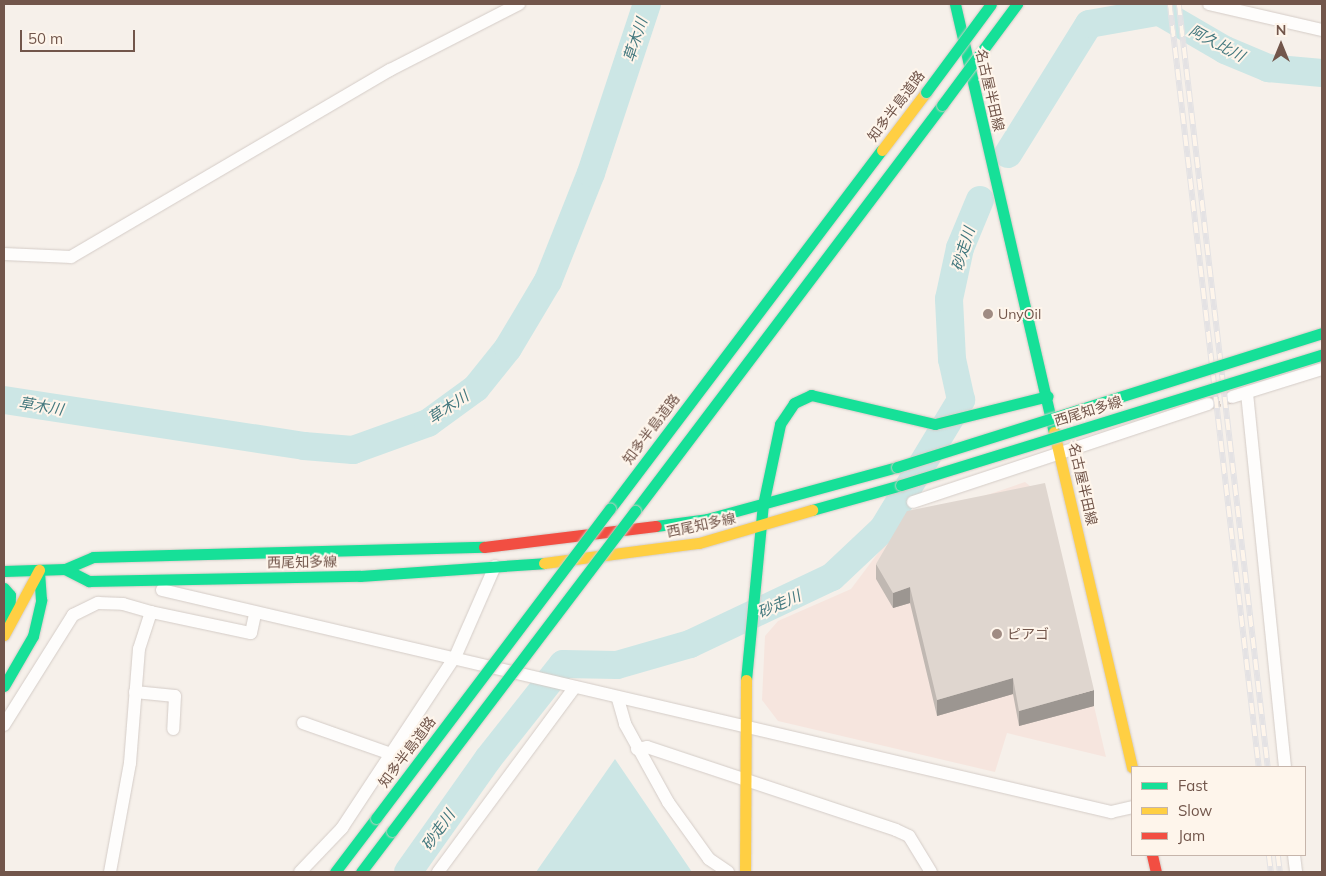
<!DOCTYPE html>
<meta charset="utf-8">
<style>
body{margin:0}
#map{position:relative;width:1326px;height:876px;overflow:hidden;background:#f6f0ea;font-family:Mulish,"Noto Sans JP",sans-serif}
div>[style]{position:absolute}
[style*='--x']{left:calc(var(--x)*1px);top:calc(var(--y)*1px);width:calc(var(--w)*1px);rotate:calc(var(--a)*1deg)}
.commercial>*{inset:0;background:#f6e5de}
.water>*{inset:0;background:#cce6e5}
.river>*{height:28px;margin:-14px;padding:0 14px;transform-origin:14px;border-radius:14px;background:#cce6e5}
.street-tunnel>*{height:12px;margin-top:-6px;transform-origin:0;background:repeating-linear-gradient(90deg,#d5cac2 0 12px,transparent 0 18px)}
.roads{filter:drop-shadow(0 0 1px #d4ccc7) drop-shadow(0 0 1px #d4ccc7)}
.street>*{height:12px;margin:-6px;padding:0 6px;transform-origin:6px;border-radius:6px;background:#fefdfc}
.fast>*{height:11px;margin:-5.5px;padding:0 5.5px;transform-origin:5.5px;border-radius:5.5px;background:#16e098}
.slow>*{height:11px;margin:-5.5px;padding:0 5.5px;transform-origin:5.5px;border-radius:5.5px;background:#ffcf43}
.jam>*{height:11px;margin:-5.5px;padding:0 5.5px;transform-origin:5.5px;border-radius:5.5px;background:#f24e42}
.rail>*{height:5.5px;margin-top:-2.75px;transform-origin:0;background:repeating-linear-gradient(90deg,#fef5eb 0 11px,#e4e2e4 0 22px);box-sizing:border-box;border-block:1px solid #e4e2e4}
.bridges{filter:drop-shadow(0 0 1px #d5cbc6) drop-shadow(0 0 1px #d5cbc6)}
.fast-bridge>*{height:11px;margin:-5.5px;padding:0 5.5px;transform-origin:5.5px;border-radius:5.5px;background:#16e098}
.wall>*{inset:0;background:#c0b8b2}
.shaded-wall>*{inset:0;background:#9c9691}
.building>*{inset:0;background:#dfd6cf}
.dots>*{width:14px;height:14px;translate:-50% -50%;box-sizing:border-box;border:2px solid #fef5eb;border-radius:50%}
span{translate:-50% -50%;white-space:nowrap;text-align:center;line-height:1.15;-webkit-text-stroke:4px #fef5eb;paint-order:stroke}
.street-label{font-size:14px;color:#72564b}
.poi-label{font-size:14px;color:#72564b}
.left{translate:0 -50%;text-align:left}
.water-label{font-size:15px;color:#43787e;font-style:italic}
.frame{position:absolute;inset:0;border:5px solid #72564b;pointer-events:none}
.legend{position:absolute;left:1131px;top:766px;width:175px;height:90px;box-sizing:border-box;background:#fef5eb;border:1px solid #c6b5ab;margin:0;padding:6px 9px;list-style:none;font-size:15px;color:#72564b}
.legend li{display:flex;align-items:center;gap:10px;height:25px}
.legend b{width:25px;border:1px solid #c6b5ab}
.north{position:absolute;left:1256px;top:20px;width:50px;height:50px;-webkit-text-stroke:4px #fef5eb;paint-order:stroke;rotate:0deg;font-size:14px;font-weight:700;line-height:20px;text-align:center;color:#72564b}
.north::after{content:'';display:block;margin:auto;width:18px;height:22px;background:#72564b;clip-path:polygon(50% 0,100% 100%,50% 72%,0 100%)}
.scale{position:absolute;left:20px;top:30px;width:115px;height:22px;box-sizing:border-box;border:2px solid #72564b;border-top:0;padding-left:6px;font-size:15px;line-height:18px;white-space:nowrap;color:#72564b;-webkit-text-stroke:4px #fef5eb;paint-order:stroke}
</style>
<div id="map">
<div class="commercial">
<div style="clip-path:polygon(1025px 482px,1045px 498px,1106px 757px,1007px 733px,995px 772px,778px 721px,762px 700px,765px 636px,778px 621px,851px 589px,899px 525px)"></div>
</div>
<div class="water">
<div style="clip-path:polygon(615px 759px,692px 872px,535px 872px,536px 872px)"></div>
</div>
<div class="river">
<div style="--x:1146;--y:4;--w:91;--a:30.2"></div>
<div style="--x:1225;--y:50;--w:47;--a:22.7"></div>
<div style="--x:1268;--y:68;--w:54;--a:5.3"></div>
<div style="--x:1008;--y:154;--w:153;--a:-58.1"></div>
<div style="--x:1089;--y:24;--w:69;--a:-10"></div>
<div style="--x:4;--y:400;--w:304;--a:8.7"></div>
<div style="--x:304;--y:446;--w:49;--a:4.7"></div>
<div style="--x:353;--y:450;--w:80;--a:-19.8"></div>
<div style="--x:428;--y:423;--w:59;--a:-36.1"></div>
<div style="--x:476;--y:388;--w:51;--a:-51.3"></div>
<div style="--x:508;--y:348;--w:78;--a:-59.2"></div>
<div style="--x:548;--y:281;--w:116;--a:-68.3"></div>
<div style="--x:591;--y:173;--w:178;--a:-71.7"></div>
<div style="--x:408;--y:872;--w:138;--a:-54.7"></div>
<div style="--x:488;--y:759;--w:121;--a:-51.7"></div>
<div style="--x:563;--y:664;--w:54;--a:1.1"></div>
<div style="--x:617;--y:665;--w:76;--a:-16"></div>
<div style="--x:690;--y:644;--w:157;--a:-25.3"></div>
<div style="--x:832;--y:577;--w:70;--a:-43.3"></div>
<div style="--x:883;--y:529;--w:151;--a:-58.8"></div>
<div style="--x:961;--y:400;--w:42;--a:-102.4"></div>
<div style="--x:952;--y:359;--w:60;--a:-92.9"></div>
<div style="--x:949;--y:299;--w:52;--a:-77.8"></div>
<div style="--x:960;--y:248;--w:52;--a:-67.4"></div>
</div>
<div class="street-tunnel">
<div style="--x:1208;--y:404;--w:25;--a:-16"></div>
</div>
<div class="roads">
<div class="street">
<div style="--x:1209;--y:4;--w:116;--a:13"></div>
<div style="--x:4;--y:254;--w:67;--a:2.6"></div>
<div style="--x:71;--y:257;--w:370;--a:-30.4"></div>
<div style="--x:390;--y:70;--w:145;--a:-27.1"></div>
<div style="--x:1247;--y:393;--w:376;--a:84.2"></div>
<div style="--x:1232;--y:397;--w:94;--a:-17.3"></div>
<div style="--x:913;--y:502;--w:311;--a:-18.4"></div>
<div style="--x:162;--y:590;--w:975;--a:13.17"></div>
<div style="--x:1111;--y:812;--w:22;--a:-13"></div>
<div style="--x:135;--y:692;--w:40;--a:5.7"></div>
<div style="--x:175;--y:696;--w:33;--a:93"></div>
<div style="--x:618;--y:699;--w:26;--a:74"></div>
<div style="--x:625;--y:724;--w:89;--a:61.1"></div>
<div style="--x:668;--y:802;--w:70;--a:54.3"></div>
<div style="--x:709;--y:859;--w:23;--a:34"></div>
<div style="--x:303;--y:723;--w:93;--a:19.4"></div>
<div style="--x:4;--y:725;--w:130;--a:-57.9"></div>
<div style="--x:73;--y:615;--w:28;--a:-26"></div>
<div style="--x:98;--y:603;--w:25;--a:2"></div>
<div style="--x:123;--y:604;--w:29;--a:16"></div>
<div style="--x:637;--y:749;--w:10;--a:-11"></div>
<div style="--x:647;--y:747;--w:262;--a:18.4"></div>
<div style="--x:896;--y:830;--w:14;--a:25"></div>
<div style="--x:909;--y:836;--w:42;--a:58.6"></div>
<div style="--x:1294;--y:855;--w:17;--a:83"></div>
<div style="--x:110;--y:872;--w:111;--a:-79.6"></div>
<div style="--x:130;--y:763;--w:114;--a:-85.5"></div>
<div style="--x:139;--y:649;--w:39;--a:-72"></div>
<div style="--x:151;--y:612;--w:102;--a:11.9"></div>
<div style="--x:251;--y:633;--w:19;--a:-78"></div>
<div style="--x:300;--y:872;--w:61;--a:-46.3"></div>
<div style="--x:342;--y:828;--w:207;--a:-56.6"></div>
<div style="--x:456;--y:655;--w:97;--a:-66.3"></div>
<div style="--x:438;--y:872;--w:230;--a:-53.5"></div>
</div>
<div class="fast">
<div style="--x:955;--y:4;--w:439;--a:77"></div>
<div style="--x:610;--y:509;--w:450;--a:-52.9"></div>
<div style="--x:812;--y:510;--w:92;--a:-15.7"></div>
<div style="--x:635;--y:511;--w:509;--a:-52.9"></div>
<div style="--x:656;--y:526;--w:51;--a:-7.8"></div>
<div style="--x:707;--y:519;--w:197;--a:-15.3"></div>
<div style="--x:65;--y:569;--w:27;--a:27"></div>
<div style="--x:89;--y:581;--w:271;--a:-1.1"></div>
<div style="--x:360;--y:576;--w:184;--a:-4"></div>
<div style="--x:4;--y:571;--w:61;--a:-1.9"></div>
<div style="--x:65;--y:569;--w:30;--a:-23"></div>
<div style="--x:93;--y:557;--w:391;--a:-1.5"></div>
<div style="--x:4;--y:588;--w:9;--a:49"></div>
<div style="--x:10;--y:595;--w:27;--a:92"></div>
<div style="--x:746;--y:680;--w:176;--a:-84.5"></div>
<div style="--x:763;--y:505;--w:83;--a:-78.1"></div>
<div style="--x:780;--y:424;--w:25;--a:-56"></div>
<div style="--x:794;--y:403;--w:19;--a:-25"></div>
<div style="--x:811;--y:395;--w:127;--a:13.2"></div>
<div style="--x:935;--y:424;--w:116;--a:-13.9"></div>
<div style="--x:4;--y:686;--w:58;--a:-59.9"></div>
<div style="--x:33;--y:636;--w:37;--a:-77"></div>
<div style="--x:41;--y:600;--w:30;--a:-94"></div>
<div style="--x:335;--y:872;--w:68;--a:-52.8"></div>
<div style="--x:361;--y:872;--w:51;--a:-52.9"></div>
</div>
<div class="slow">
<div style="--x:882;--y:150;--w:73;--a:-52.8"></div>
<div style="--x:1054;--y:432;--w:344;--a:76.9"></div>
<div style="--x:544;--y:563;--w:156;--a:-7.4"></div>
<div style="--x:699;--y:543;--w:118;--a:-16.3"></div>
<div style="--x:4;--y:635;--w:74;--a:-61.7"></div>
<div style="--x:745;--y:872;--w:192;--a:-89.7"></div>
</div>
<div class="jam">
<div style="--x:484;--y:547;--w:173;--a:-7"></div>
<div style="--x:1152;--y:855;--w:17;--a:77"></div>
</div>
</div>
<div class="rail">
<div style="--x:1170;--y:4;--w:768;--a:83.35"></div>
<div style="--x:1179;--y:4;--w:768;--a:83.35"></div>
<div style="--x:1269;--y:855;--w:17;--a:83"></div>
<div style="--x:1278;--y:855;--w:17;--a:83"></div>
</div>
<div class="bridges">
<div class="fast-bridge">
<div style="--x:926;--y:92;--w:109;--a:-53.5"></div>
<div style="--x:942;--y:105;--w:126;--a:-53.4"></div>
<div style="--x:897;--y:467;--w:446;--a:-17.5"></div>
<div style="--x:901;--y:485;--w:441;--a:-17.2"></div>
<div style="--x:376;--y:818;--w:388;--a:-52.9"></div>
<div style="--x:392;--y:831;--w:402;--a:-52.8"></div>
</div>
</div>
<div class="wall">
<div style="clip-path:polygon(876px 564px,1094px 706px,1019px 726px,1013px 694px,937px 716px,910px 603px,893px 608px,876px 579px)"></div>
</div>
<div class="shaded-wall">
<div style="clip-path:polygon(910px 587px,910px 603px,893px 608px,893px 593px)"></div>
<div style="clip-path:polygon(1013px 678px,1013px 694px,937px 716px,937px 700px)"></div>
<div style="clip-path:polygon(1094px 690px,1094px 706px,1019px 726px,1019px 711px)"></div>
</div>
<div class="building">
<div style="clip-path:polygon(1045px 483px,1094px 690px,1019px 711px,1013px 678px,937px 700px,910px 587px,893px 593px,876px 564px,907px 511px)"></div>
</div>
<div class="dots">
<div style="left:988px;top:314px;background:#a08c83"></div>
<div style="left:997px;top:634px;background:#a08c83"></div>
</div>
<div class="street-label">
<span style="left:990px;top:90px;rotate:77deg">名古屋半田線</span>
<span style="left:896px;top:106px;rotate:-53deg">知多半島道路</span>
<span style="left:1088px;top:411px;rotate:-17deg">西尾知多線</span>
<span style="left:651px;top:429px;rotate:-53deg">知多半島道路</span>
<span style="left:1083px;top:484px;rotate:77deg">名古屋半田線</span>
<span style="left:701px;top:525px;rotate:-12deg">西尾知多線</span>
<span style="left:302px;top:562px;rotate:-1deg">西尾知多線</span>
<span style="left:407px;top:752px;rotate:-53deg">知多半島道路</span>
</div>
<div class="poi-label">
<span class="left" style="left:998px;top:314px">UnyOil</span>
<span class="left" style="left:1007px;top:634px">ピアゴ</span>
</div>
<div class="water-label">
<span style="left:635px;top:40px;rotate:-72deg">草木川</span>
<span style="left:1217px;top:43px;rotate:28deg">阿久比川</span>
<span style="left:963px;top:249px;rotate:-73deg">砂走川</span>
<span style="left:41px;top:406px;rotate:9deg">草木川</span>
<span style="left:448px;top:407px;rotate:-34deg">草木川</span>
<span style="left:779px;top:604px;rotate:-24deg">砂走川</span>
<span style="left:438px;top:830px;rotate:-55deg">砂走川</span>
</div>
<div class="frame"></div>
<ul class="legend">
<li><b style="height:6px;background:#16e098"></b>Fast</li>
<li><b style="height:6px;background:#ffcf43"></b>Slow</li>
<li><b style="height:6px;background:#f24e42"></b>Jam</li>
</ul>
<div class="north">N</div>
<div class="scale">50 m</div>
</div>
